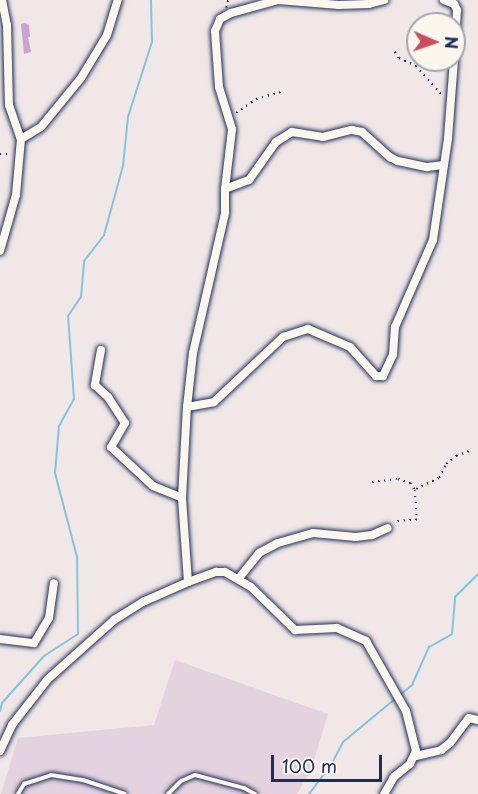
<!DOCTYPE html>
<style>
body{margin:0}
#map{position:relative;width:478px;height:794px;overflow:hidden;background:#f1e7e6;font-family:"Playpen Sans",sans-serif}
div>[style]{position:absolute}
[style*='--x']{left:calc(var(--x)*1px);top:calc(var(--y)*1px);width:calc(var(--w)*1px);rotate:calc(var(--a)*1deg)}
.built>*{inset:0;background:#e4d3df}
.stream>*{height:2px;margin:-1px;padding:0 1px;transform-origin:1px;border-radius:1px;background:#81c4e2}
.building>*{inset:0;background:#c7a5cf}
.path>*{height:1.5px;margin-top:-0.75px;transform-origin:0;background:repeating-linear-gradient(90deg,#1b2f5e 0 1.5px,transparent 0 6px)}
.roads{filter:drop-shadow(0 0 2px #1b2f5e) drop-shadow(0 0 2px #1b2f5e)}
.service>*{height:4px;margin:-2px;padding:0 2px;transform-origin:2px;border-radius:2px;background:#fbf7ec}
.minor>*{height:8px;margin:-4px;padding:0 4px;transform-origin:4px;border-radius:4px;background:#fbf7ec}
span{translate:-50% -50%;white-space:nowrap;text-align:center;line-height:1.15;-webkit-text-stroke:4.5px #fbf7ec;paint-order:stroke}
.north{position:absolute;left:406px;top:12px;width:60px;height:60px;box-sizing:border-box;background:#fbf7ec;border:2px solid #a1a7b3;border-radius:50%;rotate:92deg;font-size:16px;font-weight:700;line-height:24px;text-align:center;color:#1b2f5e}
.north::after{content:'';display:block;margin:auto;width:21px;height:27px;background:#d1495b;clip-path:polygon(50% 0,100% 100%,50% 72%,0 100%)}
.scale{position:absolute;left:271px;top:755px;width:111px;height:27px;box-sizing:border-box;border:3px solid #1b2f5e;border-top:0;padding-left:8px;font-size:18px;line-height:21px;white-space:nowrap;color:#1b2f5e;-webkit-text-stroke:4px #fbf7ec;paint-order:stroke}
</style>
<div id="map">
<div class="built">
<div style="clip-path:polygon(175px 660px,328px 714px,311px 770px,297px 794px,1px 794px,18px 738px,154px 725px)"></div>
</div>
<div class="stream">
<div style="--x:400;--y:695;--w:16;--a:-40"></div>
<div style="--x:412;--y:685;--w:42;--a:-65.9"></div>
<div style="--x:429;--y:647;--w:26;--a:-29"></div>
<div style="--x:452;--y:634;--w:37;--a:-85"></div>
<div style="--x:455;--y:597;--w:33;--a:-45"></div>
<div style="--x:0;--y:711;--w:8;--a:-76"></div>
<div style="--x:2;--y:703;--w:63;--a:-48.2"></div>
<div style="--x:44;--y:656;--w:40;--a:-32.9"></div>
<div style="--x:78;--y:634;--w:77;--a:-90.7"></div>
<div style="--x:77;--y:557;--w:87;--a:-104.7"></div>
<div style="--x:55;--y:473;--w:47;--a:-85.1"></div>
<div style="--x:59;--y:426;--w:31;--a:-61"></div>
<div style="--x:74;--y:399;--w:83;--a:-94.1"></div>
<div style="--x:68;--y:316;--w:23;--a:-56"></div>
<div style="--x:81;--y:297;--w:36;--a:-85"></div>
<div style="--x:84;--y:261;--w:33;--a:-52"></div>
<div style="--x:104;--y:235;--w:72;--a:-74.6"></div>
<div style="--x:123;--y:166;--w:49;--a:-84.2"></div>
<div style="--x:128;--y:117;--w:79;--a:-72.3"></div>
<div style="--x:152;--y:42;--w:42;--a:-91.4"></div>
<div style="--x:309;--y:794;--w:39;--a:-53"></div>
<div style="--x:332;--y:763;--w:24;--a:-62"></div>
<div style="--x:343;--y:742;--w:67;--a:-39.6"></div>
</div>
<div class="building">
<div style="clip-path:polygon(25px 23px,29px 25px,30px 37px,28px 37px,31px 52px,24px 54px,21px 24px)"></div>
</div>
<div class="path">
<div style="--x:226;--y:8;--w:8;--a:-76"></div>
<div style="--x:395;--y:52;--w:7;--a:56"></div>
<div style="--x:399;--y:58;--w:19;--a:25"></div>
<div style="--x:416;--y:66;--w:40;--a:48"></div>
<div style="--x:236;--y:113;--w:24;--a:-35"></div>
<div style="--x:256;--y:99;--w:26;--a:-16"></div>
<div style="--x:0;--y:154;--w:11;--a:0"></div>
<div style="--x:372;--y:482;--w:26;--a:-7"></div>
<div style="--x:398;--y:479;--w:13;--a:18"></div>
<div style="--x:410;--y:483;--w:9;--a:54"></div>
<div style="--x:415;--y:490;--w:30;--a:86"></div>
<div style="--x:417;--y:520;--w:24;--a:175"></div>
<div style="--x:416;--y:489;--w:25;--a:-26"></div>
<div style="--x:439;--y:478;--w:16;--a:-63"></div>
<div style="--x:446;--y:464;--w:13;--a:-39"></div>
<div style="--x:456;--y:456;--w:14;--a:-21"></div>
</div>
<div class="roads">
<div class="service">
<div style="--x:18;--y:794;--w:12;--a:-59"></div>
<div style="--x:24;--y:784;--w:28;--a:-18"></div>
<div style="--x:51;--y:775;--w:32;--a:9"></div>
<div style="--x:83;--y:780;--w:44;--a:18.4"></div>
<div style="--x:168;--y:794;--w:18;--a:-45"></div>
<div style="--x:181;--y:781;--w:15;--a:-23"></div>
<div style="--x:195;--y:775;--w:51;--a:14.9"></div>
<div style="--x:244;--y:788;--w:13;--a:29"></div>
</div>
<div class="minor">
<div style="--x:2;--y:0;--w:25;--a:79"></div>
<div style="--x:7;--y:25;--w:80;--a:88.6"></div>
<div style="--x:9;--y:105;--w:36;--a:71"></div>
<div style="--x:278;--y:0;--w:61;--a:4.7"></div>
<div style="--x:339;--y:5;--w:30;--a:-2"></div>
<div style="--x:369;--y:4;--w:16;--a:-15"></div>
<div style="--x:444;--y:0;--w:11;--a:22"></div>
<div style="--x:454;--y:4;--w:7;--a:63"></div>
<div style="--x:457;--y:10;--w:48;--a:93.6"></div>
<div style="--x:225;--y:189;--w:26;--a:-21"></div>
<div style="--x:249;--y:180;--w:47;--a:-54.6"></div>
<div style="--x:276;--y:142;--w:19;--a:-32"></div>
<div style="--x:292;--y:132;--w:31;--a:9"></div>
<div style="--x:323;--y:137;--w:30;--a:-14"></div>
<div style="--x:352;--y:130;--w:10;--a:11"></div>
<div style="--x:362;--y:132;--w:38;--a:42"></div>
<div style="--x:390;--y:157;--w:9;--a:27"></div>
<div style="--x:398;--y:161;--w:30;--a:12"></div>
<div style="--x:427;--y:167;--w:17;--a:-7"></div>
<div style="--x:0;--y:251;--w:58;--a:-74.1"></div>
<div style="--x:16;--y:195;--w:56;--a:-84.9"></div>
<div style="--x:21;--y:139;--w:23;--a:-31"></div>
<div style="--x:41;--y:127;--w:63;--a:-50.8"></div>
<div style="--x:81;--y:78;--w:50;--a:-58.8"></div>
<div style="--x:107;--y:35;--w:37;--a:-73"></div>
<div style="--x:101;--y:350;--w:36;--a:100"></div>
<div style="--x:95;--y:385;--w:18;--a:43"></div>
<div style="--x:108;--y:397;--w:31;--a:57"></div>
<div style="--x:125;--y:423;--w:28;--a:120"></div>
<div style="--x:111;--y:447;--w:57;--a:42.9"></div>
<div style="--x:153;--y:486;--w:31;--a:22"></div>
<div style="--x:187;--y:407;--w:27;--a:-10"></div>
<div style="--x:214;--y:402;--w:95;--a:-43.3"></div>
<div style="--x:283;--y:337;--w:26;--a:-18"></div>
<div style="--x:308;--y:329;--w:46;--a:23.2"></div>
<div style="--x:350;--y:347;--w:39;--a:48"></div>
<div style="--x:376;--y:376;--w:7;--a:0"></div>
<div style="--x:383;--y:376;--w:23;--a:-65"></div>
<div style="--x:393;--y:355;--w:28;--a:-86"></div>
<div style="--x:395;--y:327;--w:95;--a:-66.4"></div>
<div style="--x:433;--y:240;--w:103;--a:-81.6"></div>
<div style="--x:448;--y:138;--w:78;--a:-85.6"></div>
<div style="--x:239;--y:578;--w:32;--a:-51"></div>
<div style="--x:259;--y:553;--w:21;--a:-28"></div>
<div style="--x:278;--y:543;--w:36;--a:-16"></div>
<div style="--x:313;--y:533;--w:43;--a:5.3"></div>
<div style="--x:356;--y:537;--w:16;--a:-7"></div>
<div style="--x:372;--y:535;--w:17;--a:-24"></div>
<div style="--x:188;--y:582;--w:84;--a:-94.1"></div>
<div style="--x:182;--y:498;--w:91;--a:-86.9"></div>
<div style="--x:187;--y:407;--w:54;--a:-83.7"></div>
<div style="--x:193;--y:353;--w:144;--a:-77.1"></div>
<div style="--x:225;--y:213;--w:24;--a:-90"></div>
<div style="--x:225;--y:189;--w:60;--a:-83.3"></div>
<div style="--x:232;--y:129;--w:44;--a:-107.2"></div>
<div style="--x:219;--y:87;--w:56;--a:-94.1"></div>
<div style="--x:215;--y:31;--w:13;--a:-67"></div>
<div style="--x:220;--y:19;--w:13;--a:-29"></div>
<div style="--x:231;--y:13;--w:49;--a:-15.5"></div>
<div style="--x:0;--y:639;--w:34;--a:7"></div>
<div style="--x:34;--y:643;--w:29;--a:-59"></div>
<div style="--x:49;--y:618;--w:35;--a:-82"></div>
<div style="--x:0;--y:751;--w:29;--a:-65"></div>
<div style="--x:12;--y:725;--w:58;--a:-52"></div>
<div style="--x:48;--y:679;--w:89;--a:-41.8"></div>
<div style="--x:114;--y:620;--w:36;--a:-32"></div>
<div style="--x:145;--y:601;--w:47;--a:-23.8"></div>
<div style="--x:188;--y:582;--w:30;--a:-20"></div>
<div style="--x:216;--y:572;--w:9;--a:0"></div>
<div style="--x:225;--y:572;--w:30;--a:30"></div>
<div style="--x:251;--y:587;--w:62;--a:44.3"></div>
<div style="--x:295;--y:630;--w:42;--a:-2.7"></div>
<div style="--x:337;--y:628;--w:32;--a:24"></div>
<div style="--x:366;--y:641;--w:81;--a:60.3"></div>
<div style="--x:406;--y:711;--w:41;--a:76"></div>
<div style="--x:416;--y:751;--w:14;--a:115"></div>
<div style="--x:410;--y:764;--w:21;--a:141"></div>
<div style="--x:394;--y:777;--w:20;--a:120"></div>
<div style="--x:416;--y:756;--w:26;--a:-13"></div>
<div style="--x:441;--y:750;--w:11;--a:-38"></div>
<div style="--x:450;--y:743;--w:31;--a:-53"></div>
<div style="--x:469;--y:718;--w:9;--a:13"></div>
</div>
</div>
<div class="north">N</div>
<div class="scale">100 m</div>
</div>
